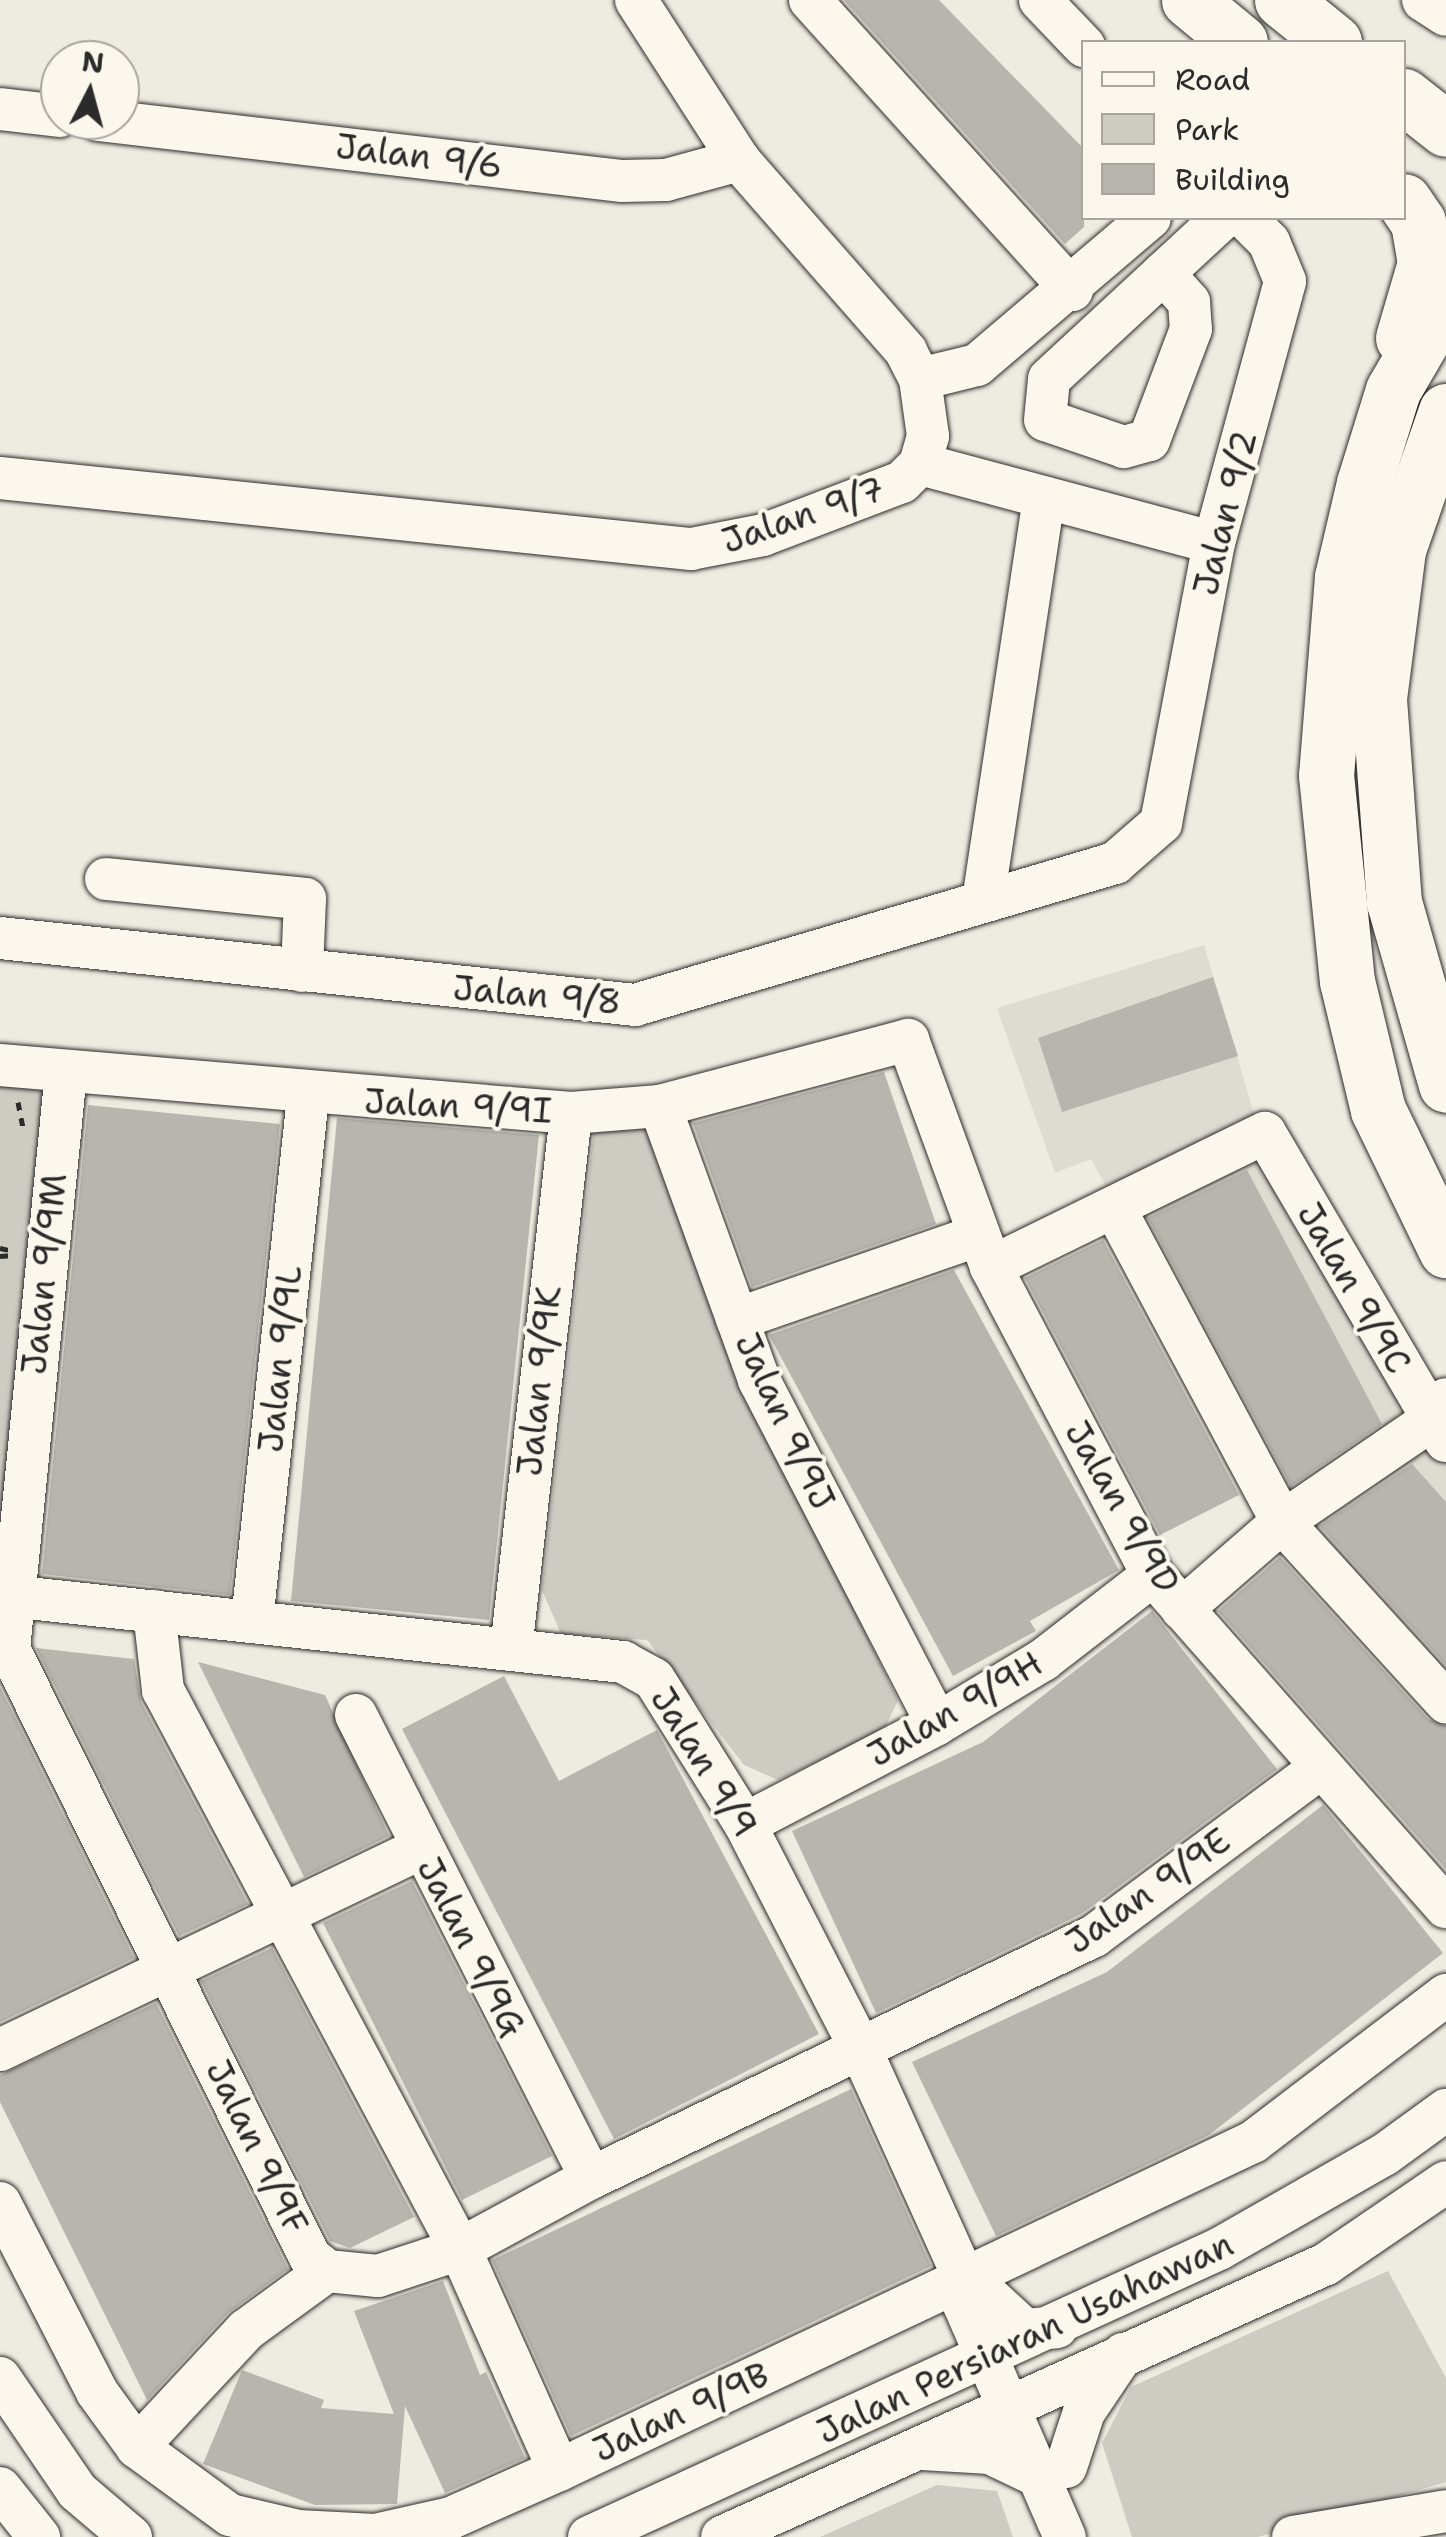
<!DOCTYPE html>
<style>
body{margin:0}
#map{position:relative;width:1446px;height:2537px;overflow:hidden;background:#eeebe0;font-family:"Shantell Sans",sans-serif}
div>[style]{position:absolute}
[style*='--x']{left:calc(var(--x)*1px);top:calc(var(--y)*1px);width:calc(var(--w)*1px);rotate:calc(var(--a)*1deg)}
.built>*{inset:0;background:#dedbd1}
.green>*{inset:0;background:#cecbc2}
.building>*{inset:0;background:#b8b5ae}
.path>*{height:5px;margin-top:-2.5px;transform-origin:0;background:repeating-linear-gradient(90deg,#2b2b2b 0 8px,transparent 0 16px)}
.roads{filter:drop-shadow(0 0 2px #2b2b2b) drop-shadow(0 0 2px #2b2b2b)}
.minor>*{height:42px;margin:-21px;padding:0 21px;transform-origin:21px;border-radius:21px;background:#fbf7ec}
.major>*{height:55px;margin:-27.5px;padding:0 27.5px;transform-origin:27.5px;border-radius:27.5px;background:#fbf7ec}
span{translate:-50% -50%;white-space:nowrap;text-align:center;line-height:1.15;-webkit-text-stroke:8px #fbf7ec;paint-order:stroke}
.street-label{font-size:35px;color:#2b2b2b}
.legend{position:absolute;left:1081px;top:40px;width:325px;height:180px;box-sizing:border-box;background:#fbf7ec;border:2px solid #a8a59f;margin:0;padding:12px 18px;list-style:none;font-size:30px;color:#2b2b2b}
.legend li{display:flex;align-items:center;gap:20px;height:50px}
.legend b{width:50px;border:2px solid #a8a59f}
.north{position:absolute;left:40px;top:40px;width:100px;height:100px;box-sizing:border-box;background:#fbf7ec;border:2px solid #a8a59f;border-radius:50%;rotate:6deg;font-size:28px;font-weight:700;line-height:40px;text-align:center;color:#2b2b2b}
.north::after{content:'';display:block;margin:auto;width:35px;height:45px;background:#2b2b2b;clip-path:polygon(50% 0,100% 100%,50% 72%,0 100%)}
</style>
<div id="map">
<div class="built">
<div style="clip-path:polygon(1204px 945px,1263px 1144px,1446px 1457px,1446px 1691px,1283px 1512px,1091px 1159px,1055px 1173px,997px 1008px)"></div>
</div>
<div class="green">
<div style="clip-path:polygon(0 1065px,66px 1072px,0 1595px)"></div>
<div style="clip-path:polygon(643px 1124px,736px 1366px,898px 1700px,884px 1730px,778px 1780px,744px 1765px,647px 1640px,561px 1634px,542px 1590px,594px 1129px)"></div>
<div style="clip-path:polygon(1388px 2271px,1446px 2378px,1446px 2482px,1258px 2537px,1132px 2537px,1102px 2443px,1131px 2387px)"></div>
<div style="clip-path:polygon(937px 2485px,997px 2491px,1013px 2537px,820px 2537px)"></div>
</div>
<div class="building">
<div style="clip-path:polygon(844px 0,939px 0,1084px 149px,1084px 227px,1065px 244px)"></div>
<div style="clip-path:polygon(1213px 977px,1238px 1056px,1062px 1112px,1038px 1038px)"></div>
<div style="clip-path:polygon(884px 1072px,936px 1224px,752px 1287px,693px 1123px)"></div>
<div style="clip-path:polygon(88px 1105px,280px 1124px,230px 1595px,42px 1574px)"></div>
<div style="clip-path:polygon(337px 1118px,539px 1135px,489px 1620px,291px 1601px)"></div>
<div style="clip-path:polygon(1247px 1170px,1382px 1424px,1291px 1486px,1148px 1218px)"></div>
<div style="clip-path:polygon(1103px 1240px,1239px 1495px,1160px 1535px,1025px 1278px)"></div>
<div style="clip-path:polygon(954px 1270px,1119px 1570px,1030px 1621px,1036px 1631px,953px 1676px,769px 1335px)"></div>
<div style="clip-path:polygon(1412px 1464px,1446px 1502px,1446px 1665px,1320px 1526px)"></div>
<div style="clip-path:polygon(1280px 1557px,1428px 1719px,1446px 1726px,1446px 1869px,1218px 1611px)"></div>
<div style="clip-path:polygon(1152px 1611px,1277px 1769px,1081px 1914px,876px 2013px,792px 1831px,983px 1742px)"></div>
<div style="clip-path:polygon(36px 1648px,134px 1659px,141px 1702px,248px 1904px,179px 1936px)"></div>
<div style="clip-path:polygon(198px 1662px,325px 1695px,389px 1836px,304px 1877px)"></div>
<div style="clip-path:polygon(504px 1676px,559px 1781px,657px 1730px,819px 2034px,614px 2139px,402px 1729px)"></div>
<div style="clip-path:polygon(0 1687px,134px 1958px,0 2022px)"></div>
<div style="clip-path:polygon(1323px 1805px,1443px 1953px,1209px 2135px,996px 2236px,912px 2062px,1107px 1972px)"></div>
<div style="clip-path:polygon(412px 1881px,552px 2156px,462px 2200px,323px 1923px)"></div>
<div style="clip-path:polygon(272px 1948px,414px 2217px,350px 2248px,330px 2241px,201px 1981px)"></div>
<div style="clip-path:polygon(156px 2003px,288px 2269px,228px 2313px,147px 2400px,0 2102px,0 2075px)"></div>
<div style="clip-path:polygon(851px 2089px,931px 2266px,571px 2436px,492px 2260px)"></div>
<div style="clip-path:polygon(443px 2281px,480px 2375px,486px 2372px,525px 2458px,445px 2493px,405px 2406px,397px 2504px,315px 2505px,203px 2464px,242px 2370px,324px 2400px,321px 2408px,394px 2414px,354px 2311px)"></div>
</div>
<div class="path">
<div style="--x:18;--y:1102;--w:26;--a:79"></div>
<div style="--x:0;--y:1248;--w:13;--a:13"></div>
<div style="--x:0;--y:1256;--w:14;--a:-4"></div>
</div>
<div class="roads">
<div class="minor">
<div style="--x:810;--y:0;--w:391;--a:47.9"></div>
<div style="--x:1040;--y:0;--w:64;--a:46.3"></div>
<div style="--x:1423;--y:0;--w:27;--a:33"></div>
<div style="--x:0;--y:109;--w:60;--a:6.7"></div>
<div style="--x:98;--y:120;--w:528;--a:6.64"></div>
<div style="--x:622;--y:181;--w:44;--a:-1.3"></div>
<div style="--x:666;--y:180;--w:76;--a:-15.3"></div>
<div style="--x:1163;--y:273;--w:39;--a:48"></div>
<div style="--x:1189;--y:302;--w:27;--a:86"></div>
<div style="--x:1191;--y:329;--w:119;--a:110.7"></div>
<div style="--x:1149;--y:440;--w:26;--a:164"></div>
<div style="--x:1124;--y:447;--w:83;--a:-161.1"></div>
<div style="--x:1045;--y:420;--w:41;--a:-84.4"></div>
<div style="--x:1049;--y:379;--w:237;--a:-42.8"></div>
<div style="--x:920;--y:379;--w:59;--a:-13.8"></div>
<div style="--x:977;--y:365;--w:227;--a:-40.4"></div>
<div style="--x:920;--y:464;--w:304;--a:15"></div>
<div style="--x:0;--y:478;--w:695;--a:5.87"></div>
<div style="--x:691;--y:549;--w:73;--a:-11"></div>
<div style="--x:763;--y:535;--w:149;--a:-20.9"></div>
<div style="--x:902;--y:482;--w:25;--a:-45"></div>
<div style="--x:920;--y:464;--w:29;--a:-74"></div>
<div style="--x:928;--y:436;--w:58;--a:-98"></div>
<div style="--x:920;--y:379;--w:31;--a:-117"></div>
<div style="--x:906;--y:351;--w:254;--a:-131.2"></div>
<div style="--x:739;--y:160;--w:190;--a:-122.8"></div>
<div style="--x:106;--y:879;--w:200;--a:5.7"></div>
<div style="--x:305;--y:899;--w:72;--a:92.4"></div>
<div style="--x:983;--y:901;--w:408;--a:-81.4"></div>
<div style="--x:0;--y:938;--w:639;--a:6.02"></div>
<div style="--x:635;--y:1005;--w:501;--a:-16.48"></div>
<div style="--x:1115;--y:863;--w:61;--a:-41"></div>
<div style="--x:1161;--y:823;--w:285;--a:-79.3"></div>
<div style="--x:1214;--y:543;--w:271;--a:-74.8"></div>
<div style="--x:1285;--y:281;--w:42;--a:-112.3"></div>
<div style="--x:1269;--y:242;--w:34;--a:-135"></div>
<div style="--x:0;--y:1065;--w:573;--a:4.81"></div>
<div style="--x:571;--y:1113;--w:89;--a:-4.5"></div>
<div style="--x:660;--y:1106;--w:257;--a:-14.9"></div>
<div style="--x:908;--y:1040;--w:242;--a:69.9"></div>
<div style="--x:991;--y:1267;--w:348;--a:62.3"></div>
<div style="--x:1153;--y:1575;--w:443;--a:48.6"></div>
<div style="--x:66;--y:1072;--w:580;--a:95.64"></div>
<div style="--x:9;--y:1649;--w:678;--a:63.66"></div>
<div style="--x:310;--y:2257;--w:22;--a:39"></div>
<div style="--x:327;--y:2271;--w:51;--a:5.6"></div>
<div style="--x:378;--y:2276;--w:86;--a:-18.2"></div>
<div style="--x:460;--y:2249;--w:149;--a:-28.5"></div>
<div style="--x:591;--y:2178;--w:558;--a:-25.69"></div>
<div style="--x:1094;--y:1936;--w:280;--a:-36.6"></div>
<div style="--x:660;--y:1106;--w:291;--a:70.1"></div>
<div style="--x:759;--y:1380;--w:387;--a:62.6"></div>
<div style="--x:1114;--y:1207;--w:357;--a:61.9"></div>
<div style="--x:1282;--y:1522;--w:244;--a:47.7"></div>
<div style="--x:991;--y:1267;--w:305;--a:-26.1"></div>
<div style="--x:1265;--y:1133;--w:357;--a:59.6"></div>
<div style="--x:737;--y:1319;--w:254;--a:-19.1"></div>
<div style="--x:0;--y:1595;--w:627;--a:6.14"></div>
<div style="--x:623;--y:1662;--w:35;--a:29"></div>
<div style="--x:654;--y:1679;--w:171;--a:57.9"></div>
<div style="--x:745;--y:1824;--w:254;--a:62.8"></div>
<div style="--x:861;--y:2050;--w:250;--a:65.7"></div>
<div style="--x:964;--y:2278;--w:27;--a:90"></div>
<div style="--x:964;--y:2305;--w:253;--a:66.5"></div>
<div style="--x:1182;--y:1609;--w:133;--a:-41"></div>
<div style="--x:1282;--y:1522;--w:179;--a:-34.3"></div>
<div style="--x:1430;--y:1421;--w:27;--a:-54"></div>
<div style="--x:154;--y:1611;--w:80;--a:83.5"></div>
<div style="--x:163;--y:1690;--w:633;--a:62.02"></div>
<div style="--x:460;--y:2249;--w:242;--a:65.9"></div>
<div style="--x:252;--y:1621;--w:527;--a:-83.9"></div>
<div style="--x:511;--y:1650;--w:540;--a:-83.62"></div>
<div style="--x:356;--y:1715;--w:519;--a:63.09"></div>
<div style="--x:745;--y:1824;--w:216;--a:-27.5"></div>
<div style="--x:937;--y:1724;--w:124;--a:-31.1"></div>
<div style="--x:1043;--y:1660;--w:139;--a:-37.7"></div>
<div style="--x:0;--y:2050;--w:466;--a:-25.6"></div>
<div style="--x:0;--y:2203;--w:212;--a:62.8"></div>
<div style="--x:97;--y:2392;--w:68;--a:54"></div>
<div style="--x:137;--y:2447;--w:115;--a:36.2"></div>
<div style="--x:230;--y:2515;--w:70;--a:13.2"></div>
<div style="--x:298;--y:2531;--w:77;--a:3"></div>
<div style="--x:375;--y:2535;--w:78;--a:-12.6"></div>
<div style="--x:451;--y:2518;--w:118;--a:-24"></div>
<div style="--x:559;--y:2470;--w:768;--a:-25.3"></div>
<div style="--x:1253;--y:2142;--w:243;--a:-37.3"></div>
<div style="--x:987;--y:2295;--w:52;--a:42.6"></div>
<div style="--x:1025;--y:2330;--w:32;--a:-5"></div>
<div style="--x:0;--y:2378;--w:137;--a:55.7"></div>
<div style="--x:77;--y:2491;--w:71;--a:40.4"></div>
<div style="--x:137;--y:2447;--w:160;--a:-47"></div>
<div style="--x:246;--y:2330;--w:100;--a:-36.1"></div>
<div style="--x:922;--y:2449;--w:68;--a:3.4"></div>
<div style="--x:990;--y:2453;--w:55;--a:25.6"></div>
<div style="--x:1066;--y:2467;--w:58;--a:-71.9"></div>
<div style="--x:1084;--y:2412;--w:70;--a:-56.1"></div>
<div style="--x:0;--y:2488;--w:63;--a:51.5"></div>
<div style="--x:589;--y:2537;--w:693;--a:-24.57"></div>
<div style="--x:1219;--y:2249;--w:190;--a:-29.7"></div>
<div style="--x:1384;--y:2155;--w:77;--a:-36"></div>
<div style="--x:722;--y:2537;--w:663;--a:-24.32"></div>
<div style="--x:1326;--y:2264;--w:145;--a:-34.3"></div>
<div style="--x:1293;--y:2537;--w:155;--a:-9.6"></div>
</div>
<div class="major">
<div style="--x:1189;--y:0;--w:66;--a:39.5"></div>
<div style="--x:1282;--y:0;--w:67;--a:38.9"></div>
<div style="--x:1404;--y:96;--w:53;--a:38.2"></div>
<div style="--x:1446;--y:299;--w:105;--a:120.2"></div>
<div style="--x:1393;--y:390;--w:97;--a:107.3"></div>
<div style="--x:1364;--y:483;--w:97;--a:103.2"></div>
<div style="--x:1342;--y:577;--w:199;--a:94.6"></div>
<div style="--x:1326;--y:775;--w:207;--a:84.2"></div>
<div style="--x:1347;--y:981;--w:133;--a:76.5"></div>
<div style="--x:1378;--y:1110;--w:156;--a:64.1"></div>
<div style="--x:1403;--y:338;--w:78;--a:-73.7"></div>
<div style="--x:1425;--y:263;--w:42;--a:-99.7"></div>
<div style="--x:1418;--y:222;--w:25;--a:-124"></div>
<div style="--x:1446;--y:411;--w:147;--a:109.1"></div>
<div style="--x:1398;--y:550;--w:150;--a:97.3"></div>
<div style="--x:1379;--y:699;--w:204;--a:85.8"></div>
<div style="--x:1394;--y:902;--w:190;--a:74.1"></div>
</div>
</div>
<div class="street-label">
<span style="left:419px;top:156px;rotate:7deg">Jalan 9/6</span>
<span style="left:1225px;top:513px;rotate:-76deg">Jalan 9/2</span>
<span style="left:803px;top:515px;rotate:-19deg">Jalan 9/7</span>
<span style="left:537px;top:995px;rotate:5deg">Jalan 9/8</span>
<span style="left:458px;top:1106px;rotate:3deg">Jalan 9/9I</span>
<span style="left:44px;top:1274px;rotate:-84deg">Jalan 9/9M</span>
<span style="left:1354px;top:1288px;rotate:60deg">Jalan 9/9C</span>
<span style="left:280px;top:1359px;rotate:-84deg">Jalan 9/9L</span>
<span style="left:539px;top:1381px;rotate:-84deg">Jalan 9/9K</span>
<span style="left:785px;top:1421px;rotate:65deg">Jalan 9/9J</span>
<span style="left:1122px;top:1507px;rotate:60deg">Jalan 9/9D</span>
<span style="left:955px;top:1709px;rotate:-30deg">Jalan 9/9H</span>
<span style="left:704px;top:1762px;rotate:58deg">Jalan 9/9</span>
<span style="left:1148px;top:1891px;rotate:-35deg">Jalan 9/9E</span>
<span style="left:471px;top:1947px;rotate:63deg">Jalan 9/9G</span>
<span style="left:257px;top:2147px;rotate:64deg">Jalan 9/9F</span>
<span style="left:1025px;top:2338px;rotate:-25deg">Jalan Persiaran Usahawan</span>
<span style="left:681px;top:2412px;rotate:-25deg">Jalan 9/9B</span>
</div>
<ul class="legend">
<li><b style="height:12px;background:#fbf7ec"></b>Road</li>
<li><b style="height:28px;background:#cecbc2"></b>Park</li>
<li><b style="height:28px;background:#b8b5ae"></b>Building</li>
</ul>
<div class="north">N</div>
</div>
